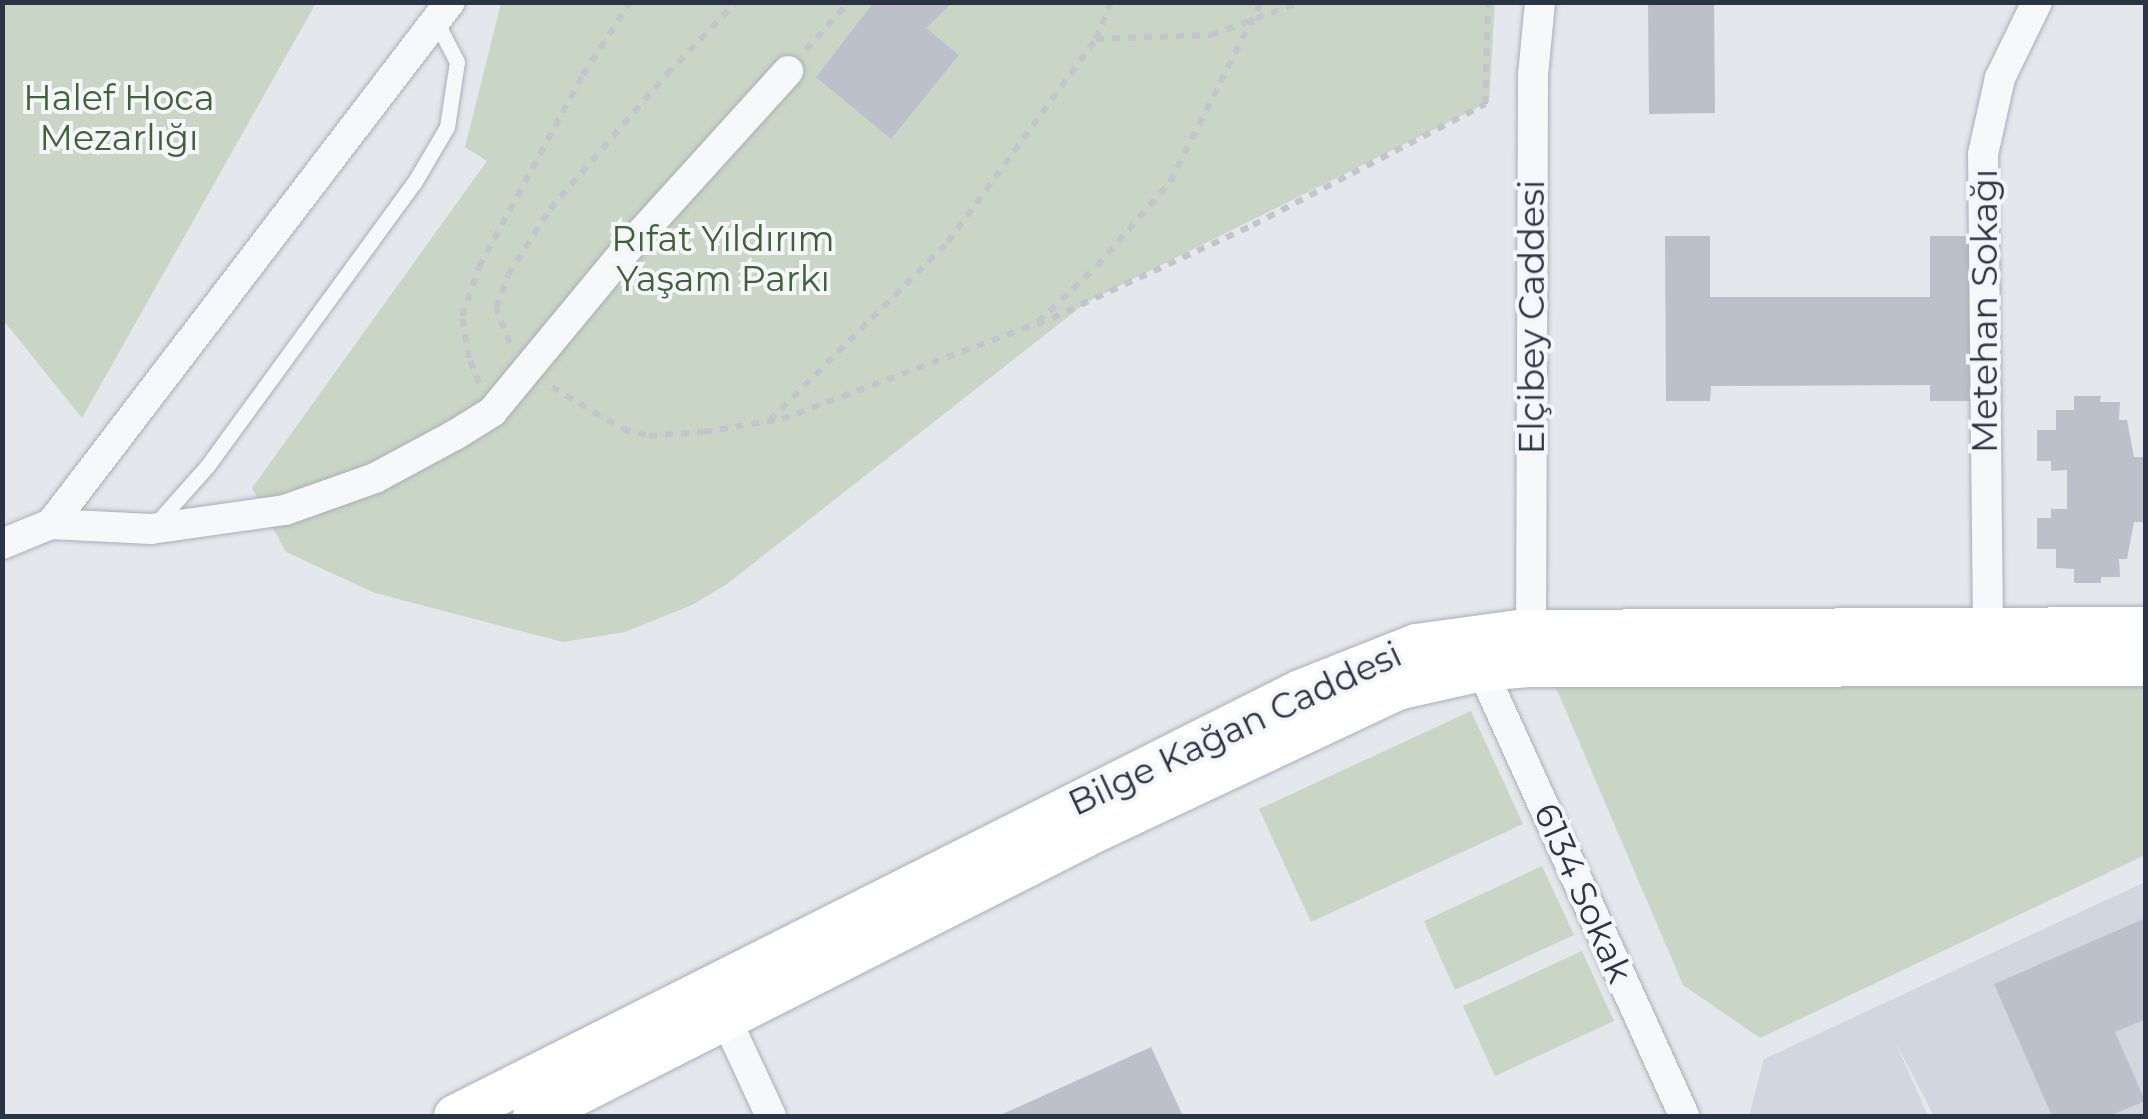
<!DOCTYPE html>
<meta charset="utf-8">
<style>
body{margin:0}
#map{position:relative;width:2148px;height:1119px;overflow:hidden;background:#e4e7ec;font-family:Montserrat,sans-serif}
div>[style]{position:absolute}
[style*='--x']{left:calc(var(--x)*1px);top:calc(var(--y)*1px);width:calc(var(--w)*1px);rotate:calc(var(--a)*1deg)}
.built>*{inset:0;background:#d2d6de}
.green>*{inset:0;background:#c9d6c5}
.building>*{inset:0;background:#bbc0ca}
.path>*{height:6px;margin-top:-3px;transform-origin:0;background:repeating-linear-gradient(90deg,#c2c5cb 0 8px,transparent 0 16px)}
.roads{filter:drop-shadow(0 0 2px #a9aeb7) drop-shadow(0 0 2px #a9aeb7)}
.lane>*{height:15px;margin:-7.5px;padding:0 7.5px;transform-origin:7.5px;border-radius:7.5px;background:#f7f8fa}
.street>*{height:30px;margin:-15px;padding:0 15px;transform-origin:15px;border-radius:15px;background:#f7f8fa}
.secondary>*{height:42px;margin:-21px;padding:0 21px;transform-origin:21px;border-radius:21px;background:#fff}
span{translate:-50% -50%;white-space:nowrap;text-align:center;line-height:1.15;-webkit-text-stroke:8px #f4f6f9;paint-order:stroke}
.park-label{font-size:35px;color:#3f6138}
.street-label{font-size:35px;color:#2b3445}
.frame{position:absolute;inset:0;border:5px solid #2b3445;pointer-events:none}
</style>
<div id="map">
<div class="built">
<div style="clip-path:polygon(2145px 882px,2145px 1116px,1934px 1116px,1895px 1041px,1928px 1116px,1749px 1116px,1764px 1059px)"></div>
</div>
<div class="green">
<div style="clip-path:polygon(2px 3px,316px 3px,82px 418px,3px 320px)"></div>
<div style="clip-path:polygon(501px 3px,1495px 3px,1489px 102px,1087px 302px,727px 584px,692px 605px,625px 632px,563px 642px,375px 593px,286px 552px,252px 488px,487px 161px,465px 147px)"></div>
<div style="clip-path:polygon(1551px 676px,2145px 676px,2145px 855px,1760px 1038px,1683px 985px)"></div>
<div style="clip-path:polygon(1471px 711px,1523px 824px,1311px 922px,1259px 809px)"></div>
<div style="clip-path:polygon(1542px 866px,1574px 935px,1455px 990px,1424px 921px)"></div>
<div style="clip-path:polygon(1582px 951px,1614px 1021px,1495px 1076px,1463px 1006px)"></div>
</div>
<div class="building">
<div style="clip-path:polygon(874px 2px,953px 2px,926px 28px,959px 55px,891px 139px,816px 77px)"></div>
<div style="clip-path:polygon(1714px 3px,1715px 113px,1649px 114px,1648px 4px)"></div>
<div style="clip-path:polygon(1665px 236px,1710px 236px,1710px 297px,1930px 297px,1930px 236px,1974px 236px,1975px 401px,1930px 401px,1930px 385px,1711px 386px,1710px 401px,1666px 401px)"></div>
<div style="clip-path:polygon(2074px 396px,2101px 396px,2100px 402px,2120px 402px,2119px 420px,2127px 420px,2134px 457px,2146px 457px,2146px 522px,2134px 522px,2127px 559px,2119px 559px,2120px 577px,2101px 577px,2101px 583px,2074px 583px,2074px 569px,2056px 568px,2056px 549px,2037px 549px,2037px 518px,2051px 518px,2051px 509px,2067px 509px,2067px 470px,2051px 471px,2051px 461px,2037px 461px,2037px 430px,2056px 430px,2056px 410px,2074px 410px)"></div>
<div style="clip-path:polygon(2146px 918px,2146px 1019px,2115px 1032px,2145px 1101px,2109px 1116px,2052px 1116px,1994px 984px)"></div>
<div style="clip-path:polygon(1151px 1047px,1183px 1116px,998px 1116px)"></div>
</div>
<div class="path">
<div style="--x:1096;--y:39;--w:40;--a:-68"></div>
<div style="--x:806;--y:50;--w:64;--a:-48.1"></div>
<div style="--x:1038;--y:322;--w:81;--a:-43.5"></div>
<div style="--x:1097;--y:266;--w:111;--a:-49"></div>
<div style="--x:1170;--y:182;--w:202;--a:-63.2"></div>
<div style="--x:510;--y:343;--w:38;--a:-112"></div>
<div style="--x:496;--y:308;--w:35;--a:-70"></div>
<div style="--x:508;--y:275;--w:78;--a:-57.5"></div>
<div style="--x:550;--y:209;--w:179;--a:-49.1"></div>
<div style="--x:667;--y:74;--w:100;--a:-46.2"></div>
<div style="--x:479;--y:383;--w:27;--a:-112"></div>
<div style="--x:469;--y:358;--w:43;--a:-99.5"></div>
<div style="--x:462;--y:316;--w:52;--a:-70.9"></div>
<div style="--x:479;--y:267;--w:218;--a:-61.6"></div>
<div style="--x:583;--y:75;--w:87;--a:-57.2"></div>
<div style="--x:552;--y:387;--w:82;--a:30.6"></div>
<div style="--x:623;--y:429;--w:27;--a:15"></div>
<div style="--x:649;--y:436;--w:55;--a:-4.2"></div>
<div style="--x:704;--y:432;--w:79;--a:-9.5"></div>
<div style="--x:782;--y:419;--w:288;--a:-20.5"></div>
<div style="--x:1052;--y:318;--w:221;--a:-24.8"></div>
<div style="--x:1253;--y:225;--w:262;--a:-27.5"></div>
<div style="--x:1485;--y:104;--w:102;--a:-88.3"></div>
<div style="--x:770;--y:420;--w:252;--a:-45"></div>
<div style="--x:948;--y:242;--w:251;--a:-53.9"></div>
<div style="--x:1096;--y:39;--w:115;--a:-2"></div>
<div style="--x:1211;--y:35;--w:96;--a:-20.1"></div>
</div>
<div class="roads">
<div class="lane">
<div style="--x:153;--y:527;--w:83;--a:-48.4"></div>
<div style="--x:208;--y:465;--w:349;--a:-53.9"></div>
<div style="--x:414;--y:183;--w:65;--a:-59.5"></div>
<div style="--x:447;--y:127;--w:66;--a:-81.3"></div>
<div style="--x:457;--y:62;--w:44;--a:-117.1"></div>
</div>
<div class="street">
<div style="--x:51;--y:524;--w:100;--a:2.9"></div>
<div style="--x:151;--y:529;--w:135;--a:-8.1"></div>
<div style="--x:285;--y:510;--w:96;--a:-19.6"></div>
<div style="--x:375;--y:478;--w:91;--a:-28.3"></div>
<div style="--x:455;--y:435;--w:44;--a:-31.9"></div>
<div style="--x:492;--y:412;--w:209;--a:-50.4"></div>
<div style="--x:625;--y:251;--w:243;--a:-47.8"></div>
<div style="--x:2;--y:544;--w:53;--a:-22.2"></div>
<div style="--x:51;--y:524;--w:657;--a:-52.61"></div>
<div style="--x:1988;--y:629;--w:475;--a:-90.6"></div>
<div style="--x:1983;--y:154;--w:78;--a:-77.4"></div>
<div style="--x:2000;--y:78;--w:85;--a:-64"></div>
<div style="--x:1531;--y:631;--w:556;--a:-89.79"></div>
<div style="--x:1533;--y:75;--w:73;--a:-84.5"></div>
<div style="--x:1482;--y:670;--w:490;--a:65.6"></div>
<div style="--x:725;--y:1017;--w:109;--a:65.1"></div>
</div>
<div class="secondary">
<div style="--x:455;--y:1116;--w:946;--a:-26.7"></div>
<div style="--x:1300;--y:691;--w:125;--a:-21.6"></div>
<div style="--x:1416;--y:645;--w:103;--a:-7.8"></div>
<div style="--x:1518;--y:631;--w:628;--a:-0.27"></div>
<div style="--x:534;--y:1116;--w:635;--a:-26.89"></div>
<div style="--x:1100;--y:829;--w:328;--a:-25.2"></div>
<div style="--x:1397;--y:689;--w:87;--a:-12.6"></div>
<div style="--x:1482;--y:670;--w:46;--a:-5"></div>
<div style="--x:1528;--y:666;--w:618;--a:-0.09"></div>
</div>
</div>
<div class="park-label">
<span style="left:119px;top:118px">Halef Hoca<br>Mezarlığı</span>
<span style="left:723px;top:259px">Rıfat Yıldırım<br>Yaşam Parkı</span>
</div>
<div class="street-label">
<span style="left:1985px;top:311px;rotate:-90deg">Metehan Sokağı</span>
<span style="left:1532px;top:317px;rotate:-90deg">Elçibey Caddesi</span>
<span style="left:1235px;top:729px;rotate:-25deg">Bilge Kağan Caddesi</span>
<span style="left:1583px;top:893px;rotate:66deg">6134 Sokak</span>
</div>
<div class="frame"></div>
</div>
